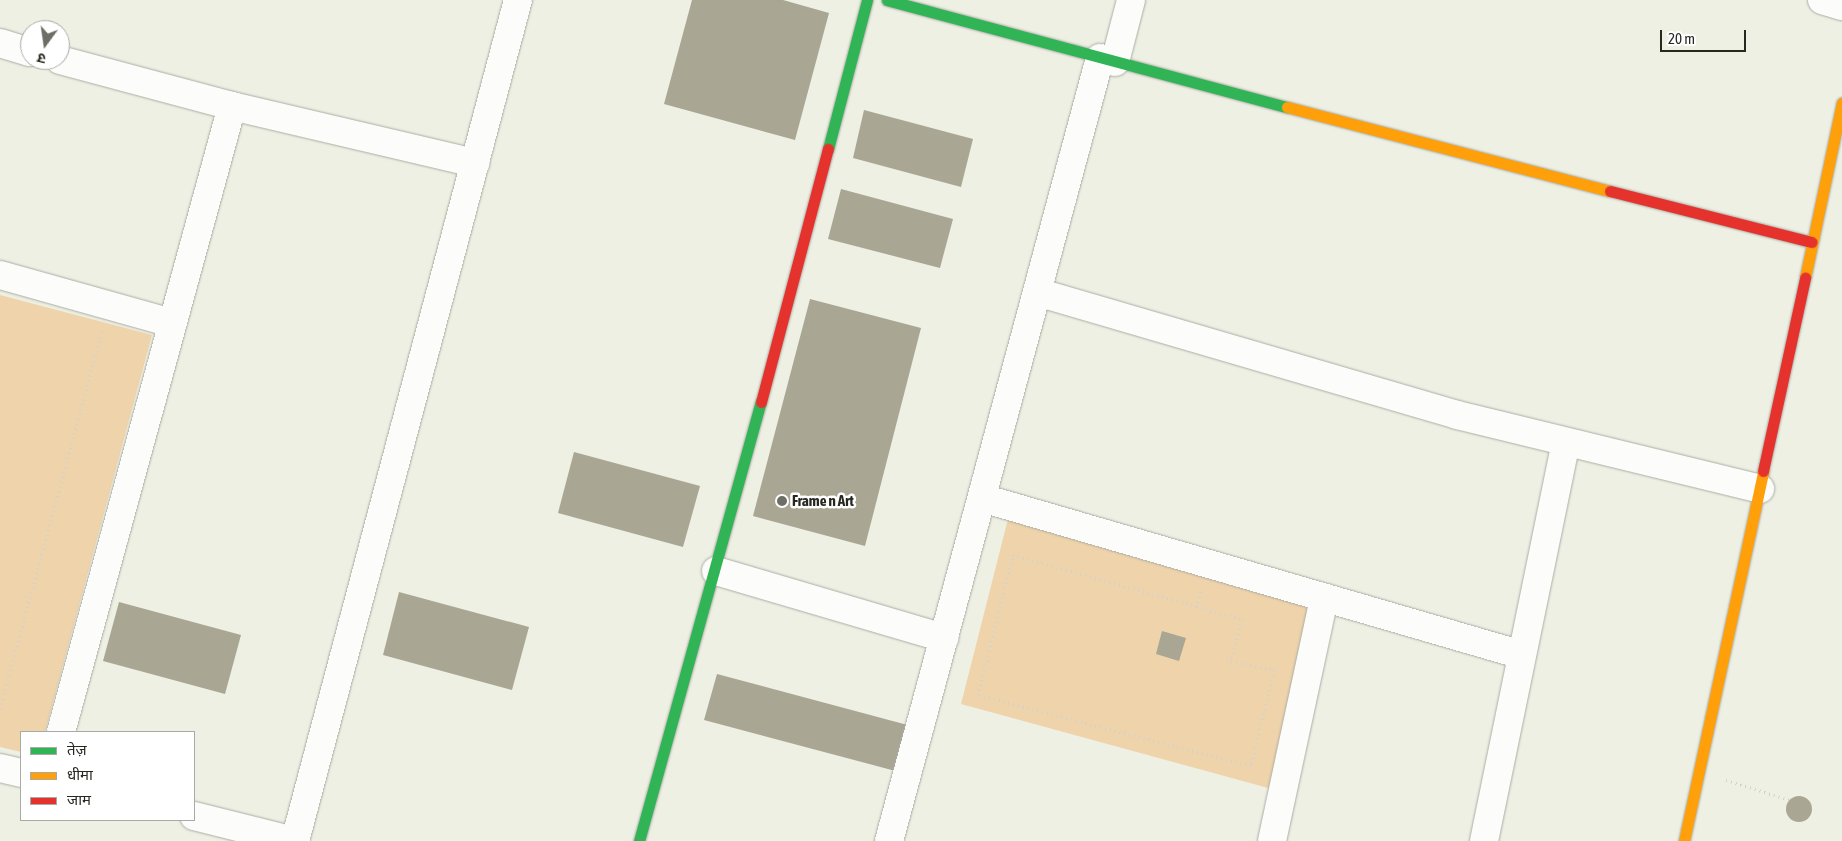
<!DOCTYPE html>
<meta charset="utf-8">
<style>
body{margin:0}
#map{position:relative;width:1842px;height:841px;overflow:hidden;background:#eef0e4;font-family:"Asap Condensed","Noto Sans Devanagari",sans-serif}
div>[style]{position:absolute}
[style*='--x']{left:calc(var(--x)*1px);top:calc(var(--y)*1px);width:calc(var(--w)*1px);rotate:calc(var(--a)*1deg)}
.green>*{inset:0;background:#eed3ab}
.building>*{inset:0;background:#a9a693}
.round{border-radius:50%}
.path>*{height:3px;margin-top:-1.5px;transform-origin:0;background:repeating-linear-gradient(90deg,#d1d2ce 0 1px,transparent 0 5px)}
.roads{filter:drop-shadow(0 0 1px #abada4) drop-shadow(0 0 1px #abada4)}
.street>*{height:28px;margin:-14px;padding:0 14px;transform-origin:14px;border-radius:14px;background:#fcfdfb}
.fast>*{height:11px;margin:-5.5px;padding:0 5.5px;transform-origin:5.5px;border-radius:5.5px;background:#30b455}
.slow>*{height:11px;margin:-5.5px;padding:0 5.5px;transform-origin:5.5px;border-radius:5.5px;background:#ff9f0a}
.jam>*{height:11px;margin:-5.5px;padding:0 5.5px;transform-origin:5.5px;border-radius:5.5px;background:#e5322d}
.dots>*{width:14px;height:14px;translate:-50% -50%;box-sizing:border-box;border:2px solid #fff;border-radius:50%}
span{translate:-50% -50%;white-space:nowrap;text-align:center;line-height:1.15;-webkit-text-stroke:5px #fff;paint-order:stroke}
.poi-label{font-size:15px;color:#272820;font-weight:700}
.left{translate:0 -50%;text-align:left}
.legend{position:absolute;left:20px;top:731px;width:175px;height:90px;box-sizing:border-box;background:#fff;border:1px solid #a9a9a6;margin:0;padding:6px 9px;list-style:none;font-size:15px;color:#272820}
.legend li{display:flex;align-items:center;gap:10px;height:25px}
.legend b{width:25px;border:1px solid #a9a9a6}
.north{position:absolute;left:20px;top:20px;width:50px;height:50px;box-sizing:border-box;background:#fff;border:1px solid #a9a9a6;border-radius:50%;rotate:194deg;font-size:14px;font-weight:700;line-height:20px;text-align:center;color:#272820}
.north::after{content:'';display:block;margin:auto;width:18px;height:22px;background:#6d6e65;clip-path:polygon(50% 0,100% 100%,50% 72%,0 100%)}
.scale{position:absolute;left:1660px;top:30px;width:86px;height:22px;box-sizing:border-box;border:2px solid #272820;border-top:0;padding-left:6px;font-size:15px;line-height:18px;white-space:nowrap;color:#272820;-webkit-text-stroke:4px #fff;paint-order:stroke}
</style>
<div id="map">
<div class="green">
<div style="clip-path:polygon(0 295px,152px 335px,45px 732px,21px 732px,21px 752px,0 747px)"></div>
<div style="clip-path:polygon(1009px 515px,1311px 602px,1272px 789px,961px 704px)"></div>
</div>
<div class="building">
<div style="clip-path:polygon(692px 0,783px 0,829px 13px,795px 140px,664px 104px)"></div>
<div style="clip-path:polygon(864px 110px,973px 139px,961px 187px,853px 158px)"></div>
<div style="clip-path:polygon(841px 189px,953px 219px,940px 268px,828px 239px)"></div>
<div style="clip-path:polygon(810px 299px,921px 328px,865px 546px,753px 516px)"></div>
<div style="clip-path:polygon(574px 452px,700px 486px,683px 547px,558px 513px)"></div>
<div style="clip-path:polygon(399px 592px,529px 627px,512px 690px,383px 655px)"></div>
<div style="clip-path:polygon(119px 602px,241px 635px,225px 694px,103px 661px)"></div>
<div style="clip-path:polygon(1162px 631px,1186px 638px,1179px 661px,1156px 654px)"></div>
<div style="clip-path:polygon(717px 674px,915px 727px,903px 773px,704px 720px)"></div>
<div class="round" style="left:1786px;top:796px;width:26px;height:26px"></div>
</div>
<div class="path">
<div style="--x:1013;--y:555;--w:238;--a:15.6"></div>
<div style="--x:1242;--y:619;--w:43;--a:104.7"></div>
<div style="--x:1231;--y:661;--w:44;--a:11.8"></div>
<div style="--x:1274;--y:670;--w:99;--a:103.5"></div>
<div style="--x:1251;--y:766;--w:282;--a:-165.4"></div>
<div style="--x:978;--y:695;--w:144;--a:-76"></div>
<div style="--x:1196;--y:607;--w:18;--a:-74"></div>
<div style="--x:0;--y:709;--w:391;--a:-74.9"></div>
<div style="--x:1726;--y:780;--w:67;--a:17.4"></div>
</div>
<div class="roads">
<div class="street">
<div style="--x:1822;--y:0;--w:21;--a:17"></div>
<div style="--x:0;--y:43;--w:31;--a:17"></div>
<div style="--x:60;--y:60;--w:178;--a:15"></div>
<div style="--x:232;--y:106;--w:250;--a:13.2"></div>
<div style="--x:1115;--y:62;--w:64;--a:-75.5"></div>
<div style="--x:0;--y:275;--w:179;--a:15.6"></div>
<div style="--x:1037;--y:292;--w:438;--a:16.3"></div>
<div style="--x:1457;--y:415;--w:312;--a:13.7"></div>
<div style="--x:982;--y:498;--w:562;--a:16.21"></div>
<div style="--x:716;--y:571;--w:238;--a:16.4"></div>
<div style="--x:61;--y:732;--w:649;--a:-74.72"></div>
<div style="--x:0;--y:768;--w:22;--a:13"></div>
<div style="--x:194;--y:816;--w:103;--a:14"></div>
<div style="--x:295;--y:841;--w:870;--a:-75.15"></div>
<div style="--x:889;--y:841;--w:811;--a:-74.92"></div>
<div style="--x:1272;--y:841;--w:249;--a:-77.9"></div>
<div style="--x:1484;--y:841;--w:407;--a:-78.4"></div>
</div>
<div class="fast">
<div style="--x:887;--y:0;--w:414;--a:15"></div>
<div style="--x:828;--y:149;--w:154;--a:-75.3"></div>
<div style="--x:639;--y:841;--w:456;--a:-74.5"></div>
</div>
<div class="slow">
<div style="--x:1287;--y:107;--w:334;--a:14.6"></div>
<div style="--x:1805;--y:278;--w:179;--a:-78.1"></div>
<div style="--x:1684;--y:841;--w:378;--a:-77.9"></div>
</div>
<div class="jam">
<div style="--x:1610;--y:191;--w:208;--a:14.2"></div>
<div style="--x:761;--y:402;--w:262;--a:-75.2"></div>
<div style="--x:1763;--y:471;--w:198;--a:-77.7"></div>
</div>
</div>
<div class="dots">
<div style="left:782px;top:501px;background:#6d6e65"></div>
</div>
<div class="poi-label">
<span class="left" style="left:792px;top:501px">Frame n Art</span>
</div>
<ul class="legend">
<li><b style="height:6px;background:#30b455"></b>तेज़</li>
<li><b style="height:6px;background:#ff9f0a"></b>धीमा</li>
<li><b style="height:6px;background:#e5322d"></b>जाम</li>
</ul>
<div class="north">उ</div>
<div class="scale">20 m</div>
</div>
